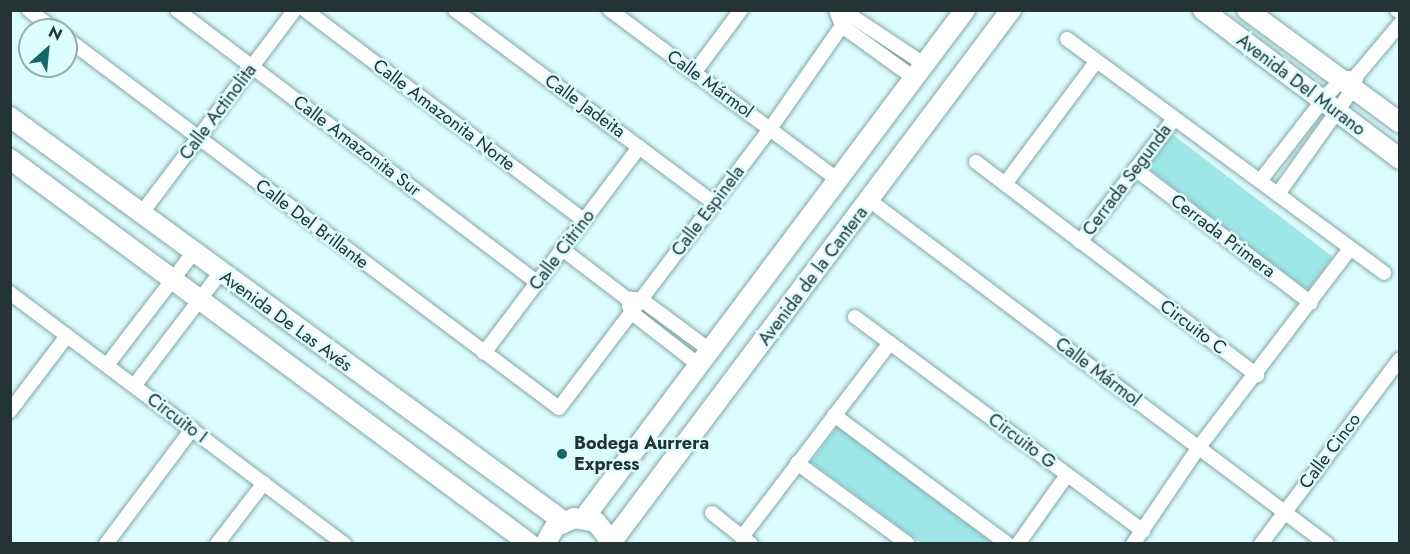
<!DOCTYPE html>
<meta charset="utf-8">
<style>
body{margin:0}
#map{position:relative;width:1410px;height:554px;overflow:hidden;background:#ddfcfd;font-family:Jost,sans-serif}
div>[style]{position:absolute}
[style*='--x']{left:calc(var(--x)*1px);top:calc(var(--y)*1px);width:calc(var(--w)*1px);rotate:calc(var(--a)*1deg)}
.green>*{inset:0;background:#9ee6e8}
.roads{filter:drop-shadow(0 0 2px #81a6a7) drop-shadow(0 0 2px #81a6a7)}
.street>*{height:14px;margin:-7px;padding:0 7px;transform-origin:7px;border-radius:7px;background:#fff}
.secondary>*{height:20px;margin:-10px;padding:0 10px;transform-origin:10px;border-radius:10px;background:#fff}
.dots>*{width:16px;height:16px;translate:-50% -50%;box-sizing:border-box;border:3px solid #ddfcfd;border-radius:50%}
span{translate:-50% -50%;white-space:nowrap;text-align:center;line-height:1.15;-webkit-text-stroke:5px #ddfcfd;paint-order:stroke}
.street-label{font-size:18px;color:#243333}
.poi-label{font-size:18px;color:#243333;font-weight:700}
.left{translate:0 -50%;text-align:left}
.frame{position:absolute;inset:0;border:12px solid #243333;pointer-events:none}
.north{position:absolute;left:18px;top:18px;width:60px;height:60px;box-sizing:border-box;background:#ddfcfd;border:2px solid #93acac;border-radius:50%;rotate:27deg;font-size:16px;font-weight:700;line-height:24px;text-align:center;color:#243333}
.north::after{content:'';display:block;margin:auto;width:21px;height:27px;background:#176669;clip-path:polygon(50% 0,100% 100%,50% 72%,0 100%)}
</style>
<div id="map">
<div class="green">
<div style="clip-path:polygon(1172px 134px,1333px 257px,1308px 290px,1146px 167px)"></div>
<div style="clip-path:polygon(837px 427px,993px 543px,921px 543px,811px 462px)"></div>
</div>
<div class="roads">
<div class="street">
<div style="--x:29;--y:10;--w:33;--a:38"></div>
<div style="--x:177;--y:10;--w:451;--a:37.1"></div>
<div style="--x:305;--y:10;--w:349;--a:37"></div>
<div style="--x:455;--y:10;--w:323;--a:36.7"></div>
<div style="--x:610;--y:10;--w:284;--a:36.7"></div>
<div style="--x:836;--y:10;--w:17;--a:69"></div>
<div style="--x:842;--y:26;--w:89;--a:35.8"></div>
<div style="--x:1397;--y:10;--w:4;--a:34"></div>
<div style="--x:844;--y:11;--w:96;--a:33.5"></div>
<div style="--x:66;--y:38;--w:616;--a:36.89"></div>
<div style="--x:559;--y:408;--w:350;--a:-52.9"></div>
<div style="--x:770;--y:129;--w:145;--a:-55.1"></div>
<div style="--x:1067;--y:39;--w:394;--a:36.4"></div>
<div style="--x:694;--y:73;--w:79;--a:-53.3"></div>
<div style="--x:976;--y:162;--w:353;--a:37.2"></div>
<div style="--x:1135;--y:169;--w:221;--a:37.3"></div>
<div style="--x:1260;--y:181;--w:101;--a:-52.2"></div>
<div style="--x:1322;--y:101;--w:28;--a:-48"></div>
<div style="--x:1341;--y:80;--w:8;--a:-14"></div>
<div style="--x:1005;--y:184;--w:152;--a:-53.3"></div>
<div style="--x:1278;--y:194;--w:129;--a:-54.5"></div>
<div style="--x:1353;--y:89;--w:15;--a:-74"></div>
<div style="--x:1357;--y:75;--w:67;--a:-49.9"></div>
<div style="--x:869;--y:200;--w:573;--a:36.91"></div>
<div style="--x:141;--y:214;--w:256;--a:-53"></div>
<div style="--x:1080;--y:242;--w:155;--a:-52.6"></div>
<div style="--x:562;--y:249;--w:81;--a:37.4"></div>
<div style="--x:626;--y:298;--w:16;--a:7"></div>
<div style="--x:642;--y:300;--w:86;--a:36.5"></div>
<div style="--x:10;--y:293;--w:418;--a:36.9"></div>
<div style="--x:629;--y:306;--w:8;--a:67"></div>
<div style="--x:632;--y:313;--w:86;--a:37.9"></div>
<div style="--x:855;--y:317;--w:359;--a:36.6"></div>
<div style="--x:484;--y:353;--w:258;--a:-53"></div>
<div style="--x:107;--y:365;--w:141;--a:-52.5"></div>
<div style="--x:134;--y:386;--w:142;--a:-52.7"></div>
<div style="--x:10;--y:411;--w:94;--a:-52.8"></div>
<div style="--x:834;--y:415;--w:217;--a:36.6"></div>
<div style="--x:797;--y:463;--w:137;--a:36.1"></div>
<div style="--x:712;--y:513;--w:50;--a:38.5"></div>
<div style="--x:742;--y:537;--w:244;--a:-52.7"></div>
<div style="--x:106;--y:544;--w:144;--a:-53.2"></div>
<div style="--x:217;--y:544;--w:77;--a:-52.4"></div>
<div style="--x:1018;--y:544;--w:85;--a:-54.6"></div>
<div style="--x:1133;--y:544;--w:117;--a:-55.8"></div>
<div style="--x:1199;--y:447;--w:249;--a:-52.7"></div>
<div style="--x:1261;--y:544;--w:231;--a:-53.1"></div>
</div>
<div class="secondary">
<div style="--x:1203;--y:10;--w:247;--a:37.1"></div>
<div style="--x:1247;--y:10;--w:190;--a:36.4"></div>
<div style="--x:10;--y:117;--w:685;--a:36.15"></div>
<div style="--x:10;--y:159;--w:647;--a:36.52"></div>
<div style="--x:584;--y:518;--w:635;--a:-53.13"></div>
<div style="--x:613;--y:540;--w:663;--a:-53.1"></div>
<div style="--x:545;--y:544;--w:20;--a:-60"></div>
<div style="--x:555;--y:527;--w:21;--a:-25"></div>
<div style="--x:574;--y:518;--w:22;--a:10"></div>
<div style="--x:596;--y:522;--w:28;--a:52"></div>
</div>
</div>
<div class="dots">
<div style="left:562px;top:454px;background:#176669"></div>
</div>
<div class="street-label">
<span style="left:710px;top:84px;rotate:36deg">Calle Mármol</span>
<span style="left:1301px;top:85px;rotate:37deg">Avenida Del Murano</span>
<span style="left:585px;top:106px;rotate:36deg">Calle Jadeita</span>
<span style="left:218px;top:112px;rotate:-53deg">Calle Actinolita</span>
<span style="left:444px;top:115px;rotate:37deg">Calle Amazonita Norte</span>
<span style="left:357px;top:146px;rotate:37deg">Calle Amazonita Sur</span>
<span style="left:1127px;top:180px;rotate:-53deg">Cerrada Segunda</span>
<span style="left:708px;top:211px;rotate:-53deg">Calle Espinela</span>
<span style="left:312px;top:224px;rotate:37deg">Calle Del Brillante</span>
<span style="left:1223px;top:236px;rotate:37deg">Cerrada Primera</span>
<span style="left:562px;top:250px;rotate:-53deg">Calle Citrino</span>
<span style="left:813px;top:276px;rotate:-53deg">Avenida de la Cantera</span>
<span style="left:286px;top:321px;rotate:36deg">Avenida De Las Avés</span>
<span style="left:1193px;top:327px;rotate:37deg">Circuito C</span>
<span style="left:1098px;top:372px;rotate:37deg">Calle Mármol</span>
<span style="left:177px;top:418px;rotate:37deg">Circuito I</span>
<span style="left:1022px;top:441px;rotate:37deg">Circuito G</span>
<span style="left:1330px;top:451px;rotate:-53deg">Calle Cinco</span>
</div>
<div class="poi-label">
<span class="left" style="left:574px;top:454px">Bodega Aurrera<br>Express</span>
</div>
<div class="frame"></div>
<div class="north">N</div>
</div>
